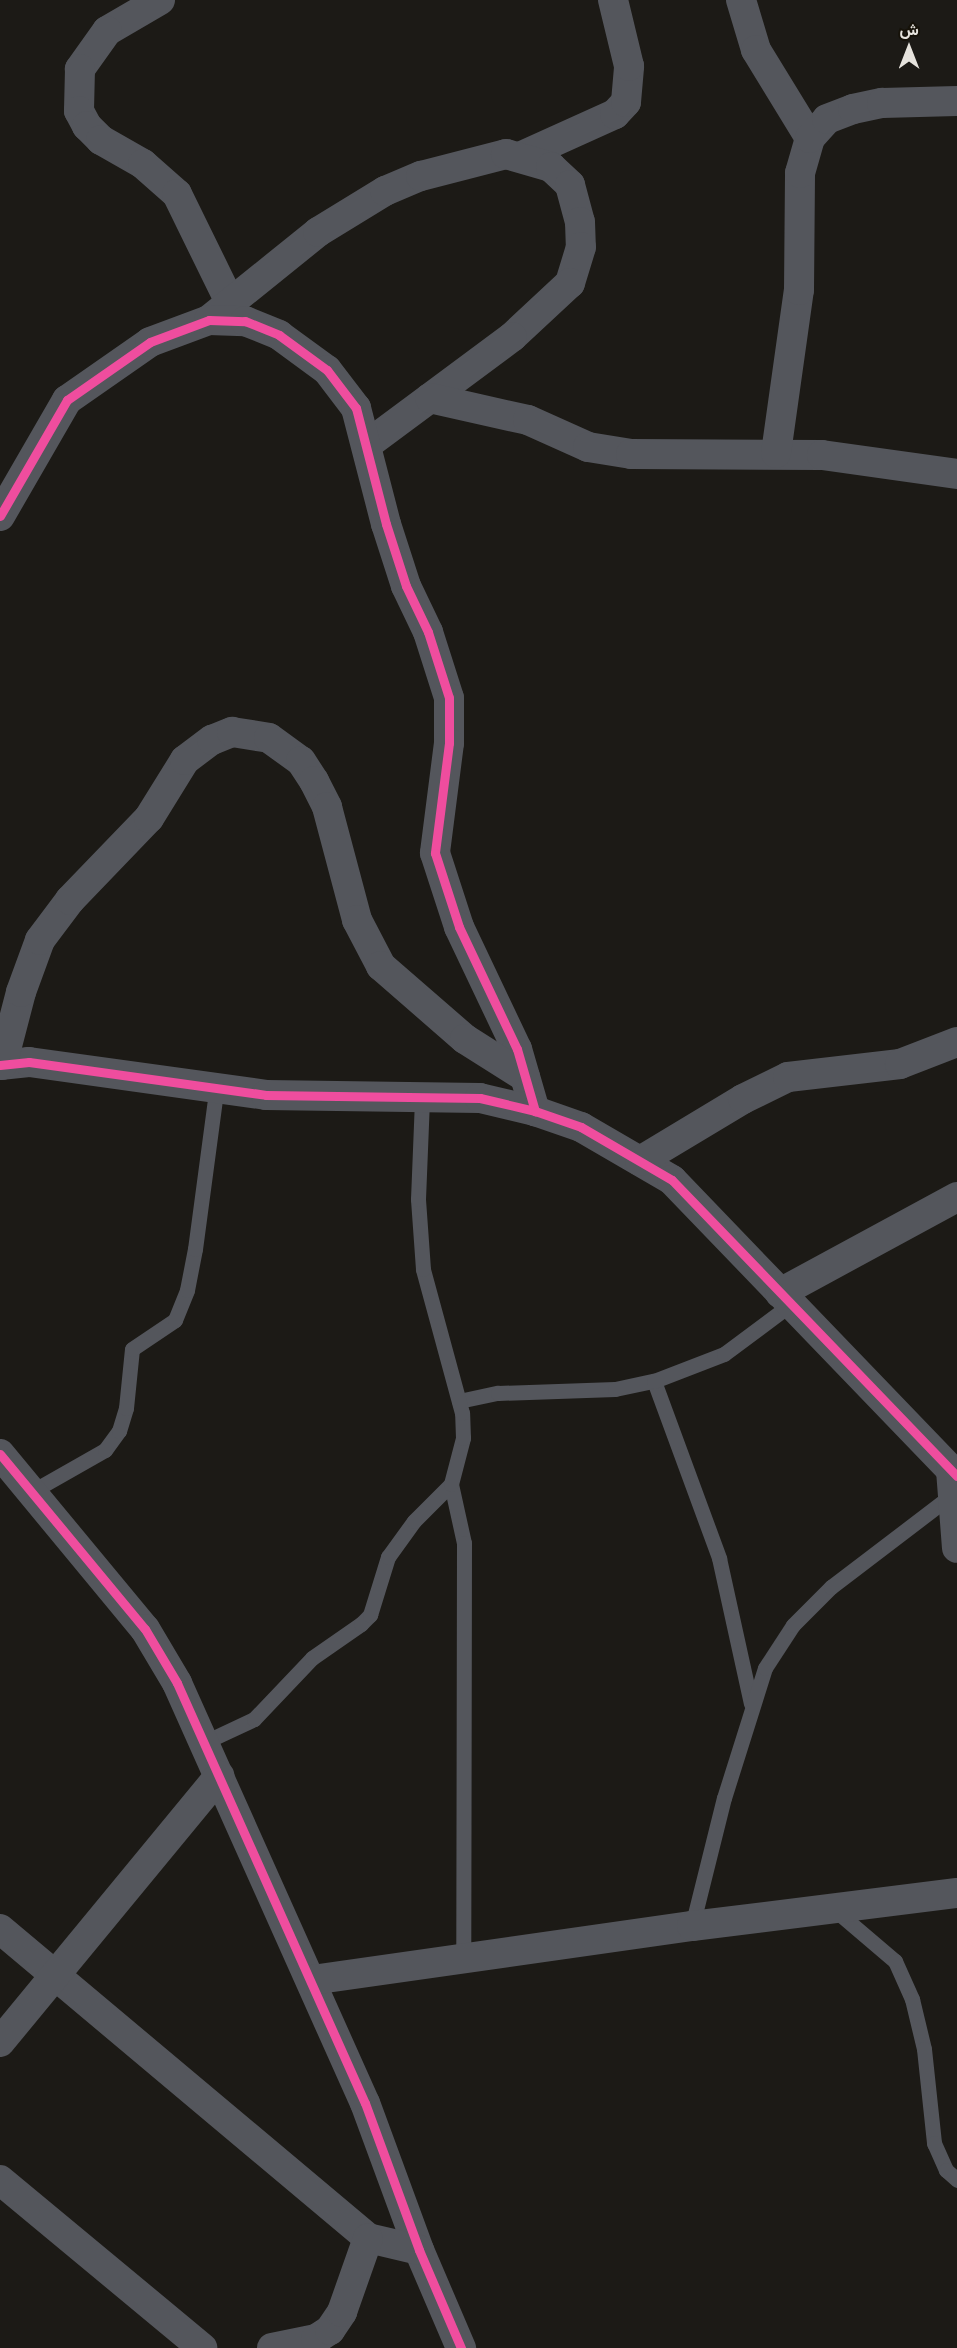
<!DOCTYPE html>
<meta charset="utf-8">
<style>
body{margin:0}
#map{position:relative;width:957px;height:2348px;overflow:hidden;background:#1c1a16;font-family:"Varela Round",Vazirmatn,sans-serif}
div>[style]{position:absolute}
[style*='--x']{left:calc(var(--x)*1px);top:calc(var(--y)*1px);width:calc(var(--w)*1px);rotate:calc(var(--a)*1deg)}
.lane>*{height:15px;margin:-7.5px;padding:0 7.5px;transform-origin:7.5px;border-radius:7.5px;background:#54565c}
.street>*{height:30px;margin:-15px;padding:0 15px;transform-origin:15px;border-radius:15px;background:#54565c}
.cycleway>*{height:9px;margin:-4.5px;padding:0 4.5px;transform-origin:4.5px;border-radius:4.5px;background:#ef4d9e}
span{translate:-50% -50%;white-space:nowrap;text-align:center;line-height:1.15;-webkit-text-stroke:6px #161209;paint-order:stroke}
.north{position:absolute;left:879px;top:18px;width:60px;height:60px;-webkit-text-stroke:4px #161209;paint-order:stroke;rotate:0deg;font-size:16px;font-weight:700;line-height:24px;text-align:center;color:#e6e3dd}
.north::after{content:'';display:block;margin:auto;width:21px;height:27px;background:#e6e3dd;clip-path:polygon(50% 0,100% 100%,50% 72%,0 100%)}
</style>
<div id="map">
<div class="lane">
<div style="--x:654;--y:1381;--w:189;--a:69.8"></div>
<div style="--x:719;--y:1558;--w:149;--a:77.6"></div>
<div style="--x:459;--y:1401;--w:40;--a:-12"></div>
<div style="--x:498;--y:1393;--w:117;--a:-2"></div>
<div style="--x:615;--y:1389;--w:40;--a:-12"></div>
<div style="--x:654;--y:1381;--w:75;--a:-21.1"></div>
<div style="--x:724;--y:1354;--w:84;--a:-36.7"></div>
<div style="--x:451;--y:1484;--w:60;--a:77.6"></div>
<div style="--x:464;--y:1543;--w:415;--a:90.1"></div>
<div style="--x:31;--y:1492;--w:85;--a:-29.6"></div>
<div style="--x:105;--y:1450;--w:24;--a:-54"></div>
<div style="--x:119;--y:1431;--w:24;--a:-73"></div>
<div style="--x:126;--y:1408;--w:59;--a:-84.2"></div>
<div style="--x:132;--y:1349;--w:52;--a:-34"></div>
<div style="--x:175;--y:1320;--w:32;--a:-68"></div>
<div style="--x:187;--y:1290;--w:42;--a:-79"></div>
<div style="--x:195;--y:1249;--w:159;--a:-82.4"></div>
<div style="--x:205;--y:1742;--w:54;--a:-25.1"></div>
<div style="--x:254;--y:1719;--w:84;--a:-46.4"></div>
<div style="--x:312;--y:1658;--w:60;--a:-34.8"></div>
<div style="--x:361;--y:1624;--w:13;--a:-45"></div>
<div style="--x:370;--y:1615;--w:61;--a:-72.8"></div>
<div style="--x:388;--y:1557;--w:44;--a:-54.2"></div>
<div style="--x:414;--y:1521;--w:52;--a:-45"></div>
<div style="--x:451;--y:1484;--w:48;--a:-75.4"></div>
<div style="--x:463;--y:1438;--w:25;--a:-92"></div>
<div style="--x:462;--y:1413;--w:149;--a:-105.2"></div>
<div style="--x:423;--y:1269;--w:70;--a:-94.1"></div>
<div style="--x:418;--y:1199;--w:100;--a:-87.7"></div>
<div style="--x:835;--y:1910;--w:79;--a:40.4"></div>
<div style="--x:895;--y:1961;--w:42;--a:65.9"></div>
<div style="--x:912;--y:1999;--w:51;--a:76.5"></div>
<div style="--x:924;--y:2049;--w:95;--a:83.9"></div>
<div style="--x:934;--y:2143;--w:30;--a:66"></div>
<div style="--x:946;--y:2170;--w:15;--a:42"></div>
<div style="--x:692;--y:1926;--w:132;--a:-76"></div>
<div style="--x:724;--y:1798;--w:136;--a:-72.5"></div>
<div style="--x:765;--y:1668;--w:51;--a:-56.9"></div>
<div style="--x:793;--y:1625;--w:54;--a:-45"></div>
<div style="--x:831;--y:1587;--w:153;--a:-37.3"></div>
</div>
<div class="street">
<div style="--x:160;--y:0;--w:61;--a:149.7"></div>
<div style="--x:107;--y:31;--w:47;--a:125.4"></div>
<div style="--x:80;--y:69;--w:42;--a:91.4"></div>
<div style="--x:79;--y:111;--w:17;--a:62"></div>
<div style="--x:87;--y:126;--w:20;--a:45"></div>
<div style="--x:101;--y:140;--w:48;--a:29.7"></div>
<div style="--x:143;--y:164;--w:45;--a:41.4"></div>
<div style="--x:177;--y:194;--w:120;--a:63.9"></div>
<div style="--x:741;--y:0;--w:52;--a:73.3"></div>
<div style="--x:756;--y:50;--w:103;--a:58.5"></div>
<div style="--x:522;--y:156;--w:102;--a:-24.3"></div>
<div style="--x:615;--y:114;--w:16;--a:-47"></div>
<div style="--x:626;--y:102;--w:36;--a:-85"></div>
<div style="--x:629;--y:66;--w:68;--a:-103.6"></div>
<div style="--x:209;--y:320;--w:140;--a:-38.9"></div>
<div style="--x:318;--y:232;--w:79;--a:-31.5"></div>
<div style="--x:385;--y:191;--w:39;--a:-23"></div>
<div style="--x:421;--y:176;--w:88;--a:-14.5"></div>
<div style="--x:506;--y:154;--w:47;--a:16.1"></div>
<div style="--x:551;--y:167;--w:26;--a:43"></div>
<div style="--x:570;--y:185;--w:38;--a:75"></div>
<div style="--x:580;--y:222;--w:25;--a:88"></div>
<div style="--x:581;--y:247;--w:38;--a:107"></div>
<div style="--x:570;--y:283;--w:79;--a:137"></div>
<div style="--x:512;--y:337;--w:179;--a:143.4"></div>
<div style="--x:430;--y:398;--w:100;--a:12.7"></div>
<div style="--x:528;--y:420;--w:66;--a:24.2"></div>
<div style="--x:588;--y:447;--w:44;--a:9.2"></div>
<div style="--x:631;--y:454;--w:191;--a:0.3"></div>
<div style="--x:822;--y:455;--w:136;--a:8"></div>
<div style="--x:776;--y:453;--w:165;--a:-82"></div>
<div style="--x:799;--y:290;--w:117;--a:-89.5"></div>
<div style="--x:800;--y:173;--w:36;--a:-74"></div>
<div style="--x:810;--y:138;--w:25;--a:-48"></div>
<div style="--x:827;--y:119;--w:28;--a:-21"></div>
<div style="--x:853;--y:109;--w:30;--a:-12"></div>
<div style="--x:882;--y:103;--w:75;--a:-1.5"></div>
<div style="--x:0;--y:516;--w:134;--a:-60"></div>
<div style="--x:67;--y:400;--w:101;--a:-34.9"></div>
<div style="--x:150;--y:342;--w:63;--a:-20.4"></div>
<div style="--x:209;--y:320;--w:36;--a:2"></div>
<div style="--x:245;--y:321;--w:37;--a:22"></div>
<div style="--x:279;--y:335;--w:59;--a:36.1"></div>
<div style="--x:327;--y:370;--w:48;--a:52.7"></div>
<div style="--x:356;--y:408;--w:120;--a:75.5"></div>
<div style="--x:386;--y:524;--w:65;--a:72.1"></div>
<div style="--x:406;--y:586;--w:51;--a:64.4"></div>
<div style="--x:428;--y:632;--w:69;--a:72.3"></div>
<div style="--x:449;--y:698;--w:45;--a:90"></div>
<div style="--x:449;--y:743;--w:111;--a:97.3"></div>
<div style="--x:435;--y:853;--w:78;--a:72"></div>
<div style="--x:459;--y:927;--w:135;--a:64.6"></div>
<div style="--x:517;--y:1049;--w:65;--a:73.8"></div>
<div style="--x:0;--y:1065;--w:29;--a:-6"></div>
<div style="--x:29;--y:1062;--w:239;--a:7.9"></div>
<div style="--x:266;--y:1095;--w:214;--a:0.8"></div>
<div style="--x:480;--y:1098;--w:57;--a:13.3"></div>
<div style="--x:535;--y:1111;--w:49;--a:19.2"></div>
<div style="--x:581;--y:1127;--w:105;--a:30.2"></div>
<div style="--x:672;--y:1180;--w:411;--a:46.1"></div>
<div style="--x:2;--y:1065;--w:75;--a:-75.4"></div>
<div style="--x:21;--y:992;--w:55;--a:-69.9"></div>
<div style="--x:40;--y:940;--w:50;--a:-53.1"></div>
<div style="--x:70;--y:900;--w:114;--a:-46.1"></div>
<div style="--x:149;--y:818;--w:68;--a:-58.2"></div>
<div style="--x:185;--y:760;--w:34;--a:-37"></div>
<div style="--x:212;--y:740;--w:22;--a:-22"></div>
<div style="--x:232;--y:732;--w:37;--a:9"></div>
<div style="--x:269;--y:738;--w:39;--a:36"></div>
<div style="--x:301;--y:761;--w:24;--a:57"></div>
<div style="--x:314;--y:781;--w:29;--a:63"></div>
<div style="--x:327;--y:807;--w:117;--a:75.1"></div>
<div style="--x:357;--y:920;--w:52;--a:62.4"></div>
<div style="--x:381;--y:966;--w:111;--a:41"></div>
<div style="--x:465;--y:1039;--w:71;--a:32.3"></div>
<div style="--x:640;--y:1161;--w:120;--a:-31"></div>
<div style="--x:743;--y:1099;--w:50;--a:-26.1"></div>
<div style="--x:788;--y:1077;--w:113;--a:-6.6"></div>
<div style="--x:900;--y:1064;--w:61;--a:-21.1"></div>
<div style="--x:780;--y:1293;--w:201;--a:-28.5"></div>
<div style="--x:0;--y:1454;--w:227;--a:50.4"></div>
<div style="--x:145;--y:1629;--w:63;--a:59.3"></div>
<div style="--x:177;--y:1683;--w:460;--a:65.9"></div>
<div style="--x:365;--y:2103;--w:157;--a:69.8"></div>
<div style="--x:419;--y:2250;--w:107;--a:66.8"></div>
<div style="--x:951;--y:1470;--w:78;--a:85.6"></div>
<div style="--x:0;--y:1929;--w:481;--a:40"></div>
<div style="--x:368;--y:2238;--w:52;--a:13.2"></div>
<div style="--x:312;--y:1980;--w:384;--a:-8.1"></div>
<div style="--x:692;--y:1926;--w:267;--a:-7.1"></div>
<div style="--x:0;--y:2042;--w:345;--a:-50.5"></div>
<div style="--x:0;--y:2180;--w:263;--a:39.7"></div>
<div style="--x:272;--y:2348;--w:45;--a:-11.6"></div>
<div style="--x:316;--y:2339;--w:17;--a:-33"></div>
<div style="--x:330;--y:2330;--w:22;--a:-56"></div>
<div style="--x:342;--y:2312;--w:78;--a:-70.6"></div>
</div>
<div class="cycleway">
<div style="--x:0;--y:516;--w:134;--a:-60"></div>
<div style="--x:67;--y:400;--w:101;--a:-34.9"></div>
<div style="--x:150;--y:342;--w:63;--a:-20.4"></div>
<div style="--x:209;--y:320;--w:36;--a:2"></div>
<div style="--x:245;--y:321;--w:37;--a:22"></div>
<div style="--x:279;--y:335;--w:59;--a:36.1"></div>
<div style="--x:327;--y:370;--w:48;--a:52.7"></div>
<div style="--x:356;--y:408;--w:120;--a:75.5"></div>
<div style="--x:386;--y:524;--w:65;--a:72.1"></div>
<div style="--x:406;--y:586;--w:51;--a:64.4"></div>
<div style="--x:428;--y:632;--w:69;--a:72.3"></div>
<div style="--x:449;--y:698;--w:45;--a:90"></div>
<div style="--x:449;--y:743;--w:111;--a:97.3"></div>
<div style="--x:435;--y:853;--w:78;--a:72"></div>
<div style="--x:459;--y:927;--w:135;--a:64.6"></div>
<div style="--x:517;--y:1049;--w:65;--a:73.8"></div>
<div style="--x:0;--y:1065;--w:29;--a:-6"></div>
<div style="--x:29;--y:1062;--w:239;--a:7.9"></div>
<div style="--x:266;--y:1095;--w:214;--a:0.8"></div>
<div style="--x:480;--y:1098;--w:57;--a:13.3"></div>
<div style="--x:535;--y:1111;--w:49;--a:19.2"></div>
<div style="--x:581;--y:1127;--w:105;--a:30.2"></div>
<div style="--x:672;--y:1180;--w:411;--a:46.1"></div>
<div style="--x:0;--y:1454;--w:227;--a:50.4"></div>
<div style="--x:145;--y:1629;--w:63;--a:59.3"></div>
<div style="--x:177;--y:1683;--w:460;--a:65.9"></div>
<div style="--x:365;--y:2103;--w:157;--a:69.8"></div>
<div style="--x:419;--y:2250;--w:107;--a:66.8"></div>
</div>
<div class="north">ش</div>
</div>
